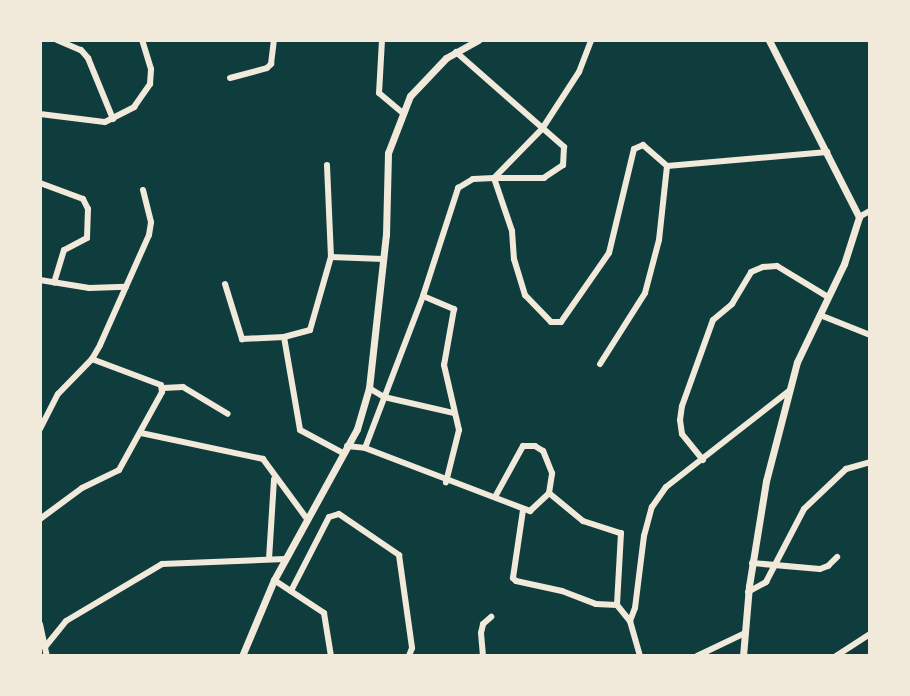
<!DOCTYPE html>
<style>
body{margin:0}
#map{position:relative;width:910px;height:696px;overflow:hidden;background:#0f3d3e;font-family:"IBM Plex Serif",serif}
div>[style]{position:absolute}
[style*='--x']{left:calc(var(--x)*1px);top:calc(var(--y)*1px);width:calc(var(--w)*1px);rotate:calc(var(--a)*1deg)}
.minor>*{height:6px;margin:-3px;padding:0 3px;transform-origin:3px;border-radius:3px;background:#f1e9da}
.tertiary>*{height:7px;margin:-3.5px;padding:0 3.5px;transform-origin:3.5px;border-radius:3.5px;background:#f1e9da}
span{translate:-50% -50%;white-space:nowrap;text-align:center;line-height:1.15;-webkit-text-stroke:6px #f1e9da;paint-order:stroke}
.frame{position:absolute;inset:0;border:42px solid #f1e9da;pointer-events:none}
</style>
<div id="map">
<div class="minor">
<div style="--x:57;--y:40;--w:26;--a:23"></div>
<div style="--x:81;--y:50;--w:11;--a:49"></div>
<div style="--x:88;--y:58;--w:66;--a:67.7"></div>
<div style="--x:382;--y:40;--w:53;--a:93.2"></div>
<div style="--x:379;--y:93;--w:31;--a:40"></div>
<div style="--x:456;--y:52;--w:144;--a:41.3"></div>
<div style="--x:564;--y:147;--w:18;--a:93"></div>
<div style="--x:563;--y:165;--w:23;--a:146"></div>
<div style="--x:544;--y:178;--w:50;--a:180"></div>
<div style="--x:494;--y:178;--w:56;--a:71.2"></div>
<div style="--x:512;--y:231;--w:28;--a:86"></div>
<div style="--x:514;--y:259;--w:38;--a:73"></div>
<div style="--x:525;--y:295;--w:37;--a:46"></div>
<div style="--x:551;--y:322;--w:10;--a:0"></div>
<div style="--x:561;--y:322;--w:84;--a:-55.2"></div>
<div style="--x:609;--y:253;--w:107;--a:-76.5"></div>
<div style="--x:634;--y:149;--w:10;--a:-24"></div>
<div style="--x:643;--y:145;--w:32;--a:41"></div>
<div style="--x:230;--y:78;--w:38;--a:-15"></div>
<div style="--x:267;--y:68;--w:6;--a:-45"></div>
<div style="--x:271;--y:64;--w:24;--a:-83"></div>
<div style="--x:40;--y:114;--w:65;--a:7"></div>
<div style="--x:105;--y:122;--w:33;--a:-27"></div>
<div style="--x:134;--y:107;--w:28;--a:-55"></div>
<div style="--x:150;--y:84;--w:15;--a:-86"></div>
<div style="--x:151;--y:69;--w:30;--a:-107"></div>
<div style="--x:40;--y:183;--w:46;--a:20.4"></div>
<div style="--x:83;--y:199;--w:11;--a:63"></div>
<div style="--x:88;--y:209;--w:29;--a:92"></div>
<div style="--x:87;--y:238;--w:26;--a:152"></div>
<div style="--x:64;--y:250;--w:34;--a:107"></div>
<div style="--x:859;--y:217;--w:13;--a:-29"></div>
<div style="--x:331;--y:257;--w:52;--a:2.2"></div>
<div style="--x:40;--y:280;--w:50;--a:9.3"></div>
<div style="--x:89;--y:288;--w:37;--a:-2"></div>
<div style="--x:225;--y:284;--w:58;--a:72.8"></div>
<div style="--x:242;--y:339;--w:42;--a:-2.7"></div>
<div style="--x:284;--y:337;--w:27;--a:-15"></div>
<div style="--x:310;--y:330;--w:76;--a:-74"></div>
<div style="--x:331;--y:257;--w:92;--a:-92.5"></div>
<div style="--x:423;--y:296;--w:34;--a:23"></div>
<div style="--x:454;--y:309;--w:57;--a:100.1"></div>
<div style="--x:444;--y:365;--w:67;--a:77"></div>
<div style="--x:459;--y:430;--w:54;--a:104"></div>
<div style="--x:820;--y:315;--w:54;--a:21.8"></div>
<div style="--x:284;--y:337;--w:94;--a:80.2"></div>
<div style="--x:300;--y:430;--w:49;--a:28.1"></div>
<div style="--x:600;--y:364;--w:84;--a:-57.6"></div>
<div style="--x:645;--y:293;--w:55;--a:-75.2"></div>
<div style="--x:659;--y:240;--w:74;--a:-83.8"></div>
<div style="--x:667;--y:166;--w:161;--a:-5"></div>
<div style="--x:163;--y:388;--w:20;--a:-3"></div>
<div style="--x:183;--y:387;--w:52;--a:31"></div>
<div style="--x:369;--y:388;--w:17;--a:31"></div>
<div style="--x:384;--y:397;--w:72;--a:12.9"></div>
<div style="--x:40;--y:429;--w:39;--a:-63"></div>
<div style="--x:58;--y:394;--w:49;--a:-45.8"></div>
<div style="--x:92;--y:359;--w:16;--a:-60"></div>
<div style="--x:100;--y:345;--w:120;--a:-66"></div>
<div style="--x:149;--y:235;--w:13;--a:-81"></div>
<div style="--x:151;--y:222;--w:33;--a:-104"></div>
<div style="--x:141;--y:433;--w:125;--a:12"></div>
<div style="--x:263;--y:459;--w:74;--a:53.7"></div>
<div style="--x:347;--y:446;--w:18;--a:6"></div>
<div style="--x:365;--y:448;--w:177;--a:20.9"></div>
<div style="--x:530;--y:511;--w:26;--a:-43"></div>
<div style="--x:549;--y:493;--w:20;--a:-81"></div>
<div style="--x:552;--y:473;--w:24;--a:-112"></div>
<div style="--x:543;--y:451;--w:9;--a:-148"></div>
<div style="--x:535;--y:446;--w:12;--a:180"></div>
<div style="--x:523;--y:446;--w:58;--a:118.8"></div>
<div style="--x:365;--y:448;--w:163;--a:-69.1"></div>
<div style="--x:423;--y:296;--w:114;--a:-72"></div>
<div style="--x:458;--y:188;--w:17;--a:-31"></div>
<div style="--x:473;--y:179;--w:21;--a:-3"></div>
<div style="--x:494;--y:178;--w:69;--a:-45.6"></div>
<div style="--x:542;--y:129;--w:68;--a:-57"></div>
<div style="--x:579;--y:72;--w:34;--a:-69"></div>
<div style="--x:703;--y:460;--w:33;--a:-129"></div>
<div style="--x:682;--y:434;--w:14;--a:-98"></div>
<div style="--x:680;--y:420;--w:14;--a:-82"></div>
<div style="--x:682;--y:406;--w:91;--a:-70.2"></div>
<div style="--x:713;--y:320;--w:25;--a:-40"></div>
<div style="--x:732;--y:304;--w:37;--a:-59"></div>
<div style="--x:751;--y:272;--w:13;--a:-23"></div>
<div style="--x:763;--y:267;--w:14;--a:-4"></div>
<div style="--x:777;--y:266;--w:60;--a:31.3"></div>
<div style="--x:549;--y:493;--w:44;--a:39.5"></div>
<div style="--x:583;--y:521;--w:40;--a:18"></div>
<div style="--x:621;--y:533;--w:72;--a:93.2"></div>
<div style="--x:617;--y:605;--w:21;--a:51"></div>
<div style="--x:523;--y:510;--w:69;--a:98.4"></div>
<div style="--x:513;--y:578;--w:4;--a:45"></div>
<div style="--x:516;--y:581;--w:47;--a:12.3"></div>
<div style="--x:562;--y:591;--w:36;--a:21"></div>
<div style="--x:596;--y:604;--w:21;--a:3"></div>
<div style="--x:40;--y:519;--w:52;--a:-36.4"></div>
<div style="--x:82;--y:488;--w:41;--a:-25.9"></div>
<div style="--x:119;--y:470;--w:89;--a:-61.1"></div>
<div style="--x:162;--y:392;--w:7;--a:-98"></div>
<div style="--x:161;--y:385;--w:74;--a:-159.4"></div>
<div style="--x:269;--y:559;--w:80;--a:-86.4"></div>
<div style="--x:752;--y:563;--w:68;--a:5"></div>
<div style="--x:820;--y:569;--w:9;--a:-21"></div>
<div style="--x:828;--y:566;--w:13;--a:-45"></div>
<div style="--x:274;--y:580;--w:60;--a:33.4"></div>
<div style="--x:324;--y:613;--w:44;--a:80.8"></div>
<div style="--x:291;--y:591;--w:83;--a:-62.8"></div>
<div style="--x:329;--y:517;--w:10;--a:-17"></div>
<div style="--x:339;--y:514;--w:73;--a:34.3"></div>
<div style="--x:399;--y:555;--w:94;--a:82"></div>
<div style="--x:412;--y:648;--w:9;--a:111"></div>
<div style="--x:748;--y:592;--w:21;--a:-29"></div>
<div style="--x:766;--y:582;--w:82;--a:-62.5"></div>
<div style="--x:804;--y:509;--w:58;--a:-43.6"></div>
<div style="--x:846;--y:469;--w:25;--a:-16"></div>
<div style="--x:40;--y:624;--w:33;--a:78"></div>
<div style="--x:45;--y:647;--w:33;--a:-51"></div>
<div style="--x:66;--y:621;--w:112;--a:-30.7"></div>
<div style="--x:162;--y:564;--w:123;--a:-2.3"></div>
<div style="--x:483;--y:656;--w:23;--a:-95"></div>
<div style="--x:481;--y:633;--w:9;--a:-77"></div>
<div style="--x:483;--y:624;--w:11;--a:-41"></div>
<div style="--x:640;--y:656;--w:36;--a:-106"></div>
<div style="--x:630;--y:621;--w:14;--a:-69"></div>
<div style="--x:635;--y:608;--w:73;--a:-82.9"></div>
<div style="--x:644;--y:536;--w:30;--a:-75"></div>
<div style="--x:652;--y:507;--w:24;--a:-55"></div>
<div style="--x:666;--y:487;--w:157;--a:-38"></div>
<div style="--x:697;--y:656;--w:53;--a:-25.6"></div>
<div style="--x:836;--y:656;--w:40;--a:-32.9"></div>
</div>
<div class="tertiary">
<div style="--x:242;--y:656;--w:82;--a:-67.2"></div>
<div style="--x:274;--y:580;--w:172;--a:-61.2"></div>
<div style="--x:357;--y:429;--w:43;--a:-73.7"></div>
<div style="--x:369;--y:388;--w:154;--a:-83.7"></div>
<div style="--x:386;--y:235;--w:82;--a:-88.6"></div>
<div style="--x:388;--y:153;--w:61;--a:-68.9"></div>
<div style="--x:410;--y:96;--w:52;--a:-46.5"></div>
<div style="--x:446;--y:58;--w:37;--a:-29"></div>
<div style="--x:743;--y:656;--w:70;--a:-85.1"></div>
<div style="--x:749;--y:586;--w:106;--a:-80.8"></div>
<div style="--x:766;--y:481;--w:123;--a:-75.4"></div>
<div style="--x:797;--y:362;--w:109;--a:-64.4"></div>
<div style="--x:844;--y:264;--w:49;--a:-72.3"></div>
<div style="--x:859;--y:217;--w:199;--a:-117"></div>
</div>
<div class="frame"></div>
</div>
